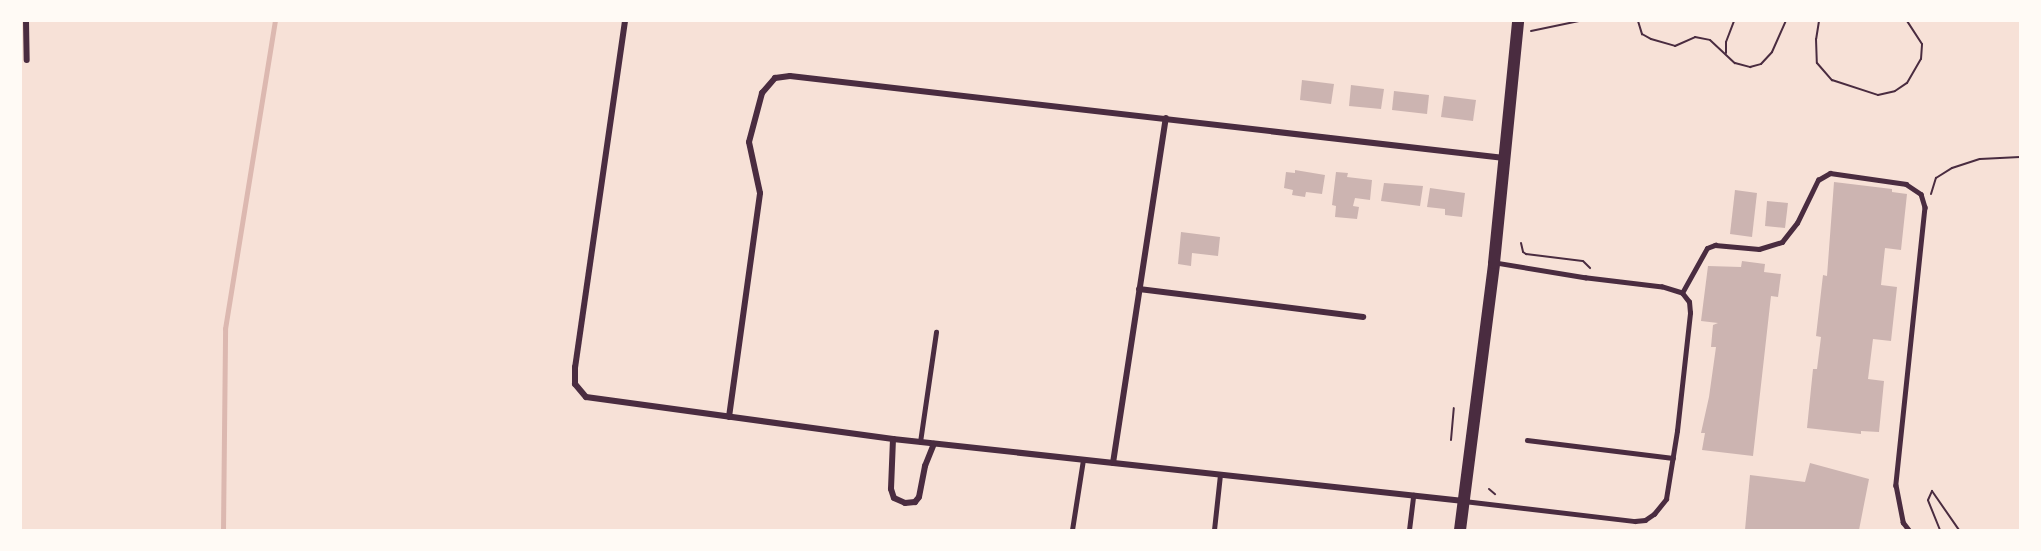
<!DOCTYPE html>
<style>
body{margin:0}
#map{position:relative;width:2041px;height:551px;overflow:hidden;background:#f7e1d7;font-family:"Alegreya Sans",sans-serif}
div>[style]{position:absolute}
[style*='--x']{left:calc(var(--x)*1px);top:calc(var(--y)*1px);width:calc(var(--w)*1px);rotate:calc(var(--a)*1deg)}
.stream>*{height:4.5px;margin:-2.25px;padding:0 2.25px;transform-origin:2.25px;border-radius:2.25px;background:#dcb8b0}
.building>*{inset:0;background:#ccb4b1}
.path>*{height:2px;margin:-1px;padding:0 1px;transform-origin:1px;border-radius:1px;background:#4a2c40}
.service>*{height:4.5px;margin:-2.25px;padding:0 2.25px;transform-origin:2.25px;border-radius:2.25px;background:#4a2c40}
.minor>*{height:6px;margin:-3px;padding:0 3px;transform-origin:3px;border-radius:3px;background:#4a2c40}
.secondary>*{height:12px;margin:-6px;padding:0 6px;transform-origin:6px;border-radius:6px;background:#4a2c40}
span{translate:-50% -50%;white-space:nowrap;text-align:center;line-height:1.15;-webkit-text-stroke:4.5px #fffaf5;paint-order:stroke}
.frame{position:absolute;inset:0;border:22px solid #fffaf5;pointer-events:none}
</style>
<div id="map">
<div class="stream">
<div style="--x:223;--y:530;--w:201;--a:-89.4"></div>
<div style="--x:225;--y:329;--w:312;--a:-80.8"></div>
</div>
<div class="building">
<div style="clip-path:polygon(1302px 80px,1334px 84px,1331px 104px,1300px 100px)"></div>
<div style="clip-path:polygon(1351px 85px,1384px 89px,1381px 109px,1349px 106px)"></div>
<div style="clip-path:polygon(1394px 91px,1429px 95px,1427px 114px,1392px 110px)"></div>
<div style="clip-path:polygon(1444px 96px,1476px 100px,1473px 121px,1441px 117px)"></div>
<div style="clip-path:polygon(1295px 170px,1325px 175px,1322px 194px,1306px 192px,1305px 197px,1292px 195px,1293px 190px,1284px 188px,1286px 172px,1295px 173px)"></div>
<div style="clip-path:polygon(1336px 172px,1348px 173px,1347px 177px,1372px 180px,1370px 200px,1355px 198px,1353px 206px,1359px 207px,1357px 219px,1335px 217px,1336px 206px,1332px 205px)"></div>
<div style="clip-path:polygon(1834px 182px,1892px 189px,1892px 192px,1907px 194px,1901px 250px,1885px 248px,1881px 285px,1897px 287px,1891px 341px,1873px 339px,1868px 379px,1884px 381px,1879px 432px,1861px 431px,1861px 434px,1807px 428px,1813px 369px,1817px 369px,1821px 337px,1816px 336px,1823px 275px,1827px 276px)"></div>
<div style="clip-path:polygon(1384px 183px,1423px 186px,1420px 206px,1381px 201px)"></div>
<div style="clip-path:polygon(1430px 188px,1465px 193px,1462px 217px,1445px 215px,1445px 209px,1427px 207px)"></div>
<div style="clip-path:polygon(1735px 190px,1757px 193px,1752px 237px,1730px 234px)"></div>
<div style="clip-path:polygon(1767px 201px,1788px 203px,1785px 228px,1765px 226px)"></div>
<div style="clip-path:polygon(1181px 232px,1220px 237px,1218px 256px,1192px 253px,1191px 266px,1178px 264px)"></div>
<div style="clip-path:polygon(1742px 261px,1765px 264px,1764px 272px,1781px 274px,1778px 297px,1771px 296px,1753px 456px,1702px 450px,1705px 433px,1701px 433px,1709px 397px,1716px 347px,1711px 347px,1713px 325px,1718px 323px,1701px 321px,1708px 266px,1741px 267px)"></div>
<div style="clip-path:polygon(1810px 463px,1869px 479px,1859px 530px,1745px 530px,1750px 475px,1805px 482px)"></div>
</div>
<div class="path">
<div style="--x:1638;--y:21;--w:14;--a:73"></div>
<div style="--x:1642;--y:34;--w:10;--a:29"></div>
<div style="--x:1651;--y:39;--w:25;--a:16"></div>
<div style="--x:1675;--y:46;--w:22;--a:-24"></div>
<div style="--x:1695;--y:37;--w:15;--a:11"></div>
<div style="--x:1710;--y:40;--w:34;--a:43"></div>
<div style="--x:1735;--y:63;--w:16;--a:15"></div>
<div style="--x:1750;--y:67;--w:11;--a:-15"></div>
<div style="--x:1761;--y:64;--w:16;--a:-47"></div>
<div style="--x:1772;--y:52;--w:34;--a:-66"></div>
<div style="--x:1819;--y:21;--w:18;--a:99"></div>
<div style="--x:1816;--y:39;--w:24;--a:88"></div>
<div style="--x:1817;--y:63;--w:23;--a:49"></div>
<div style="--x:1832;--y:80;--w:48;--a:18.1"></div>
<div style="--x:1878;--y:95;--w:17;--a:-13"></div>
<div style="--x:1895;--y:91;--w:14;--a:-34"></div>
<div style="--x:1907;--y:83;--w:28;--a:-60"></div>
<div style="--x:1921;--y:59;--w:15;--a:-86"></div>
<div style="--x:1922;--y:44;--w:27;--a:-123"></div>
<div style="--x:1531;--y:31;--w:49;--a:-11.8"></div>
<div style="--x:1726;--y:53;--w:11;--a:-90"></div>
<div style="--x:1726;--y:42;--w:22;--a:-69"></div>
<div style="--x:1931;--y:194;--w:17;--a:-73"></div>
<div style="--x:1936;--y:178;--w:19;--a:-32"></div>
<div style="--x:1952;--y:168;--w:29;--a:-18"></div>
<div style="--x:1980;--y:159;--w:40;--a:-2.9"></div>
<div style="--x:1521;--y:243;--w:9;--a:77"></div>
<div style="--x:1523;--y:252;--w:4;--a:34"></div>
<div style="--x:1526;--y:254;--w:57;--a:7"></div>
<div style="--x:1583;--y:261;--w:10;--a:45"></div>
<div style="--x:1451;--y:440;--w:32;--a:-85"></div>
<div style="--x:1489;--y:489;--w:8;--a:40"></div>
<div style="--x:1940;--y:530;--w:32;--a:-112"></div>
<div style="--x:1928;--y:500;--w:10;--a:-66"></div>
<div style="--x:1932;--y:491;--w:47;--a:55.3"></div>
</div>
<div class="service">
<div style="--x:1682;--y:293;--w:51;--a:-60.9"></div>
<div style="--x:1707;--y:248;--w:9;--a:-21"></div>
<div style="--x:1715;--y:245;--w:44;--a:5.2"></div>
<div style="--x:1759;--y:249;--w:24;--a:-17"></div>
<div style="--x:1782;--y:242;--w:24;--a:-52"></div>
<div style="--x:1797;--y:223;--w:48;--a:-64"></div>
<div style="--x:1818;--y:180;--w:14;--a:-30"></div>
<div style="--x:1830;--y:173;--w:77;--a:8.2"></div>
<div style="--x:1906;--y:184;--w:18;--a:34"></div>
<div style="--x:1921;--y:194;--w:14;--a:73"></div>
<div style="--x:1925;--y:207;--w:280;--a:96"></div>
<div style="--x:1896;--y:485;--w:38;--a:79"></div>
<div style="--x:1903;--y:522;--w:10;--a:53"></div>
<div style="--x:1527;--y:440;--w:147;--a:7"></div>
<div style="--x:920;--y:442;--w:111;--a:-81.7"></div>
<div style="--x:1464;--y:501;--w:172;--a:6.7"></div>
<div style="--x:1635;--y:521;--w:10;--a:-6"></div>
<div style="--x:1645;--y:520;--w:11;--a:-34"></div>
<div style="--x:1654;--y:514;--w:19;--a:-51"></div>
<div style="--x:1666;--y:499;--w:69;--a:-80.8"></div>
<div style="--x:1677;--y:431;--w:119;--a:-83.7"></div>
<div style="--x:1690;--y:313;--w:11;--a:-95"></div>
<div style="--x:1689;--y:302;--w:11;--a:-128"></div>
<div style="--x:1682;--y:293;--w:21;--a:-163"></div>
<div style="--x:1662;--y:287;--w:77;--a:-173.2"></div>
<div style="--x:1586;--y:278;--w:92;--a:-170.6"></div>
<div style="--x:1072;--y:530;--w:71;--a:-81.1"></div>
<div style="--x:1214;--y:530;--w:55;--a:-83.8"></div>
<div style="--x:1409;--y:530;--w:35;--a:-83"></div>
</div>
<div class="minor">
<div style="--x:26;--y:21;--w:39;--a:89"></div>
<div style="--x:625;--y:21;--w:350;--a:98.2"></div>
<div style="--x:575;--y:367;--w:17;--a:90"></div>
<div style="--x:575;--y:384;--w:17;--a:50"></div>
<div style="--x:586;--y:397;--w:310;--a:7.8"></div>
<div style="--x:893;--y:439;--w:574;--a:6.2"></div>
<div style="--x:1139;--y:289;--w:226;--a:7.1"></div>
<div style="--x:729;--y:417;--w:226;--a:-82.1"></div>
<div style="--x:760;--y:193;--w:52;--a:-102.2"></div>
<div style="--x:749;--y:142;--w:51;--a:-75.1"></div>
<div style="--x:762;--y:93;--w:20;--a:-49"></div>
<div style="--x:775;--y:78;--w:15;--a:-8"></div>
<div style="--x:790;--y:76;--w:719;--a:6.55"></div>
<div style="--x:893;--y:439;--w:50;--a:92.3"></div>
<div style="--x:891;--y:489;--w:9;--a:72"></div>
<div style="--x:894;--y:498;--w:12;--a:24"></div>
<div style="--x:905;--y:503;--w:10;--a:-6"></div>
<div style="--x:915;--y:502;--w:6;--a:-51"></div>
<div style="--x:919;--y:497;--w:32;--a:-79"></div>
<div style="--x:925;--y:466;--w:24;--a:-68"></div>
<div style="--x:1113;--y:463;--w:349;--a:-81.3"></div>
</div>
<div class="secondary">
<div style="--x:1460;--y:530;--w:269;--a:-82.7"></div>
<div style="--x:1494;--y:263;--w:243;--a:-84.3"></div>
</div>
<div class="frame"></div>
</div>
